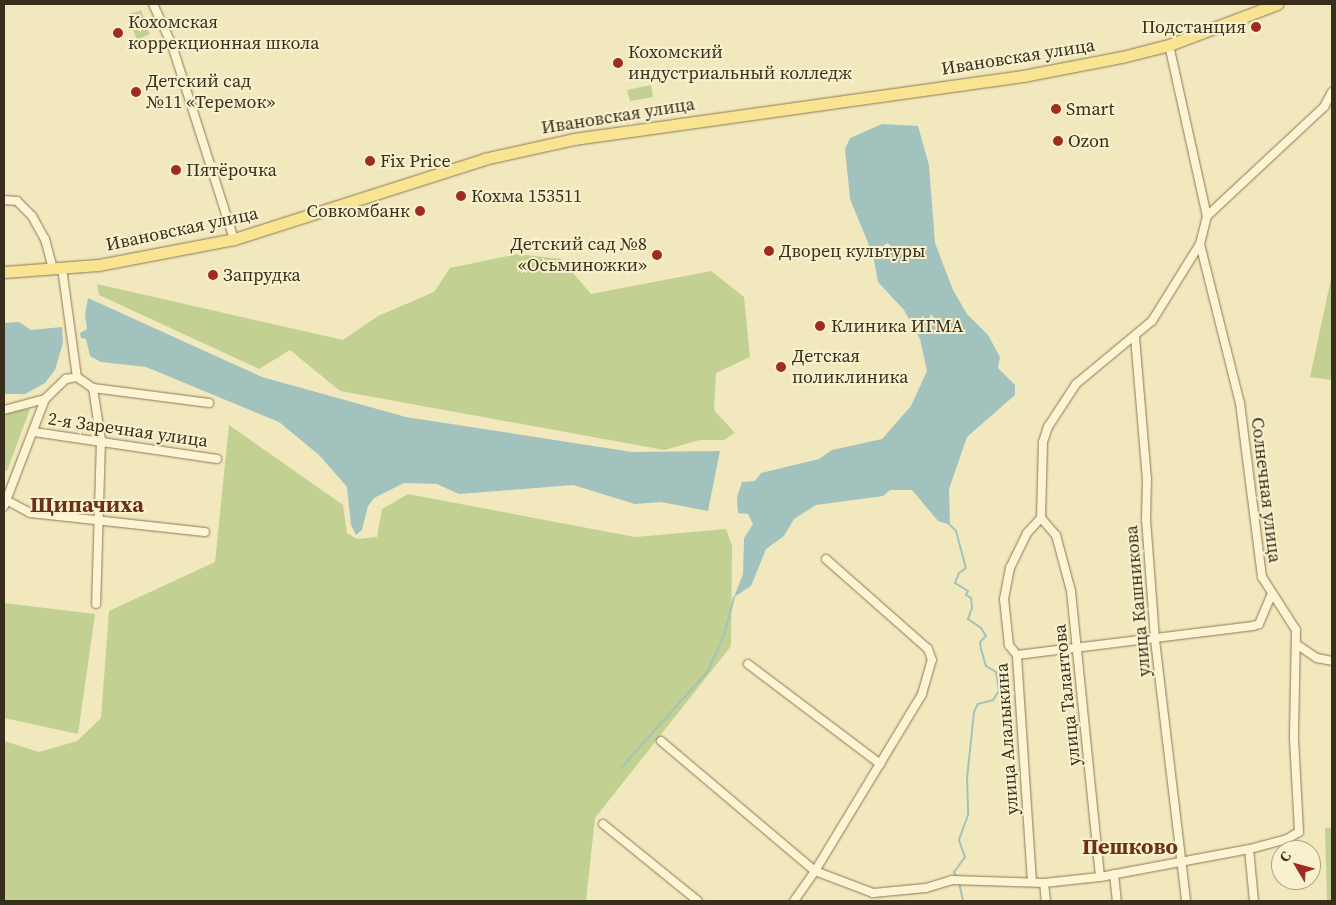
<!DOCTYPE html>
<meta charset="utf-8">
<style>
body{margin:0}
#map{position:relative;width:1336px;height:905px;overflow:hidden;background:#f2e8be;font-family:"Source Serif 4",serif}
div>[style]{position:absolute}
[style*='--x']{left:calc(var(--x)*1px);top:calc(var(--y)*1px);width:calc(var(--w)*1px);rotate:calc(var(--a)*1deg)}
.green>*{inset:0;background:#c2d191}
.water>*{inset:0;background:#a2c3bd}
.stream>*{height:2px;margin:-1px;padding:0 1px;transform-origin:1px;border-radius:1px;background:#a2c3bd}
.roads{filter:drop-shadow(0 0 1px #8c7855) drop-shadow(0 0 1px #8c7855)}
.minor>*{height:8px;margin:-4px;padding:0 4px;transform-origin:4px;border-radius:4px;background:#fcf4d2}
.primary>*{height:11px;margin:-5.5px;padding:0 5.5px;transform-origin:5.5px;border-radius:5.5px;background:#f9e491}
.dots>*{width:14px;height:14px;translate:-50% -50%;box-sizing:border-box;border:2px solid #f8f1ce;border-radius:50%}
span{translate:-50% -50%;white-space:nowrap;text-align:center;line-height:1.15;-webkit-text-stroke:4px #f8f1ce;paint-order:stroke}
.poi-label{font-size:18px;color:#392d1b}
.left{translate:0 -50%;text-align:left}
.right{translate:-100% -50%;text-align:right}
.street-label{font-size:18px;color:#392d1b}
.district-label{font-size:22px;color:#6a3116;font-weight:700}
.frame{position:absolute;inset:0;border:5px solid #392d1b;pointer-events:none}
.north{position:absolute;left:1271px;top:840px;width:50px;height:50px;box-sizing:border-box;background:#f8f1ce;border:1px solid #aca386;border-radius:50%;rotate:307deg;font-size:14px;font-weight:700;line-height:20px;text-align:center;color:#392d1b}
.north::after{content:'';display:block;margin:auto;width:18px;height:22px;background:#a02c1f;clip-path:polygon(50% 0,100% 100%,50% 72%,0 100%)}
</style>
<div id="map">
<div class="green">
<div style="clip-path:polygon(141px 10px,150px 34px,137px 40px,127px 15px)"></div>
<div style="clip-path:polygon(651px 85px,653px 97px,630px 101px,627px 90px)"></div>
<div style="clip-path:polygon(517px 254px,561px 259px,591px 294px,711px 271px,744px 297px,750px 357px,716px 373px,714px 410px,735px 433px,724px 440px,700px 440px,664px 450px,340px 391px,290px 350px,259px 369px,99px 295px,97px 284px,343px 340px,378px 316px,434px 292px,450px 268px)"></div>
<div style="clip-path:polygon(1332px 274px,1332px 380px,1310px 377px)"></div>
<div style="clip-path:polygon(30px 409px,7px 471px,4px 470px,4px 411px)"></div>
<div style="clip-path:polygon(229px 425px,343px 505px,347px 533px,357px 539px,377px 537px,382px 509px,408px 494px,635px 537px,726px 529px,732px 546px,731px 646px,595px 818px,586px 901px,4px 901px,4px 741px,39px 752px,77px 741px,101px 718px,109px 611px,215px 562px)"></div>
<div style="clip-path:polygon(4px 603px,95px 614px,78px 734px,4px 718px)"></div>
<div style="clip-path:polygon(1325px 828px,1332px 828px,1332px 901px,1327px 901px)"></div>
</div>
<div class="water">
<div style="clip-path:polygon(882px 124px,918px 126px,929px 165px,935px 243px,953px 290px,967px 314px,988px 335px,1000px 357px,998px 368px,1015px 385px,1015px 395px,967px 437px,949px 489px,950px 525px,938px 521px,912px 490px,890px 490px,883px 496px,816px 505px,794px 519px,784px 536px,766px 549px,751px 586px,734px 597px,743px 574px,744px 538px,753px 524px,748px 514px,738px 513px,737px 497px,742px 482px,755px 481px,761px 473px,819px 459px,832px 450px,882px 439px,911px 406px,927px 371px,920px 339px,904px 310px,878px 282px,873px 255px,850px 199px,845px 149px,850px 138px)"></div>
<div style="clip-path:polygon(88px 298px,262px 377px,406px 417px,632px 452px,720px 451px,708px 511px,661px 502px,635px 504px,573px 485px,459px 494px,437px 484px,404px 483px,374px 498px,368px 506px,362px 530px,356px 535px,351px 525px,347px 487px,319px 455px,279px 422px,146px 367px,101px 362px,90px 356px,86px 339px,81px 338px,80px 333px,87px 329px,85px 315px)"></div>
<div style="clip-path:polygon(19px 322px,31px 330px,62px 327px,63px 343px,55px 370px,45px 383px,25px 394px,4px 394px,4px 323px)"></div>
</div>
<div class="stream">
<div style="--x:950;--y:525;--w:8;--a:45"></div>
<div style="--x:956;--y:531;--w:38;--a:75"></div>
<div style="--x:966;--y:568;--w:9;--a:144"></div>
<div style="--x:959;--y:573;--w:11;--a:112"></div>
<div style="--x:955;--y:583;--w:15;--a:32"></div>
<div style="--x:968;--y:591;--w:4;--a:117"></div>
<div style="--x:966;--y:595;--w:6;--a:31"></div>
<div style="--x:971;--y:598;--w:10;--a:84"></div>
<div style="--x:972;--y:608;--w:12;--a:110"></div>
<div style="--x:968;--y:619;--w:16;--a:35"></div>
<div style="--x:981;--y:628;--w:9;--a:58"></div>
<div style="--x:986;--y:636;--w:8;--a:135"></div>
<div style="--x:980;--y:642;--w:7;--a:82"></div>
<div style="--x:981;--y:649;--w:18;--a:74"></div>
<div style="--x:986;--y:666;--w:12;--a:31"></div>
<div style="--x:996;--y:672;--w:19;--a:81"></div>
<div style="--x:999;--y:691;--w:11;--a:124"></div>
<div style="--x:993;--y:700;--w:16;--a:165"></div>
<div style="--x:978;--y:704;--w:9;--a:117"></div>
<div style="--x:974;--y:712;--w:67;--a:96"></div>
<div style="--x:967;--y:779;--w:36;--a:88"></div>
<div style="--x:968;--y:815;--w:27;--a:110"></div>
<div style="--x:959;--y:840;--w:18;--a:71"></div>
<div style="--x:965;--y:857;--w:19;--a:126"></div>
<div style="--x:954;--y:872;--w:7;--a:63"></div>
<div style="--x:621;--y:768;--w:130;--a:-48.1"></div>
<div style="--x:708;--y:671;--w:39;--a:-66"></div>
<div style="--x:724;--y:635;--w:39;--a:-75"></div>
<div style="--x:959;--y:882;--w:19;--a:78"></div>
</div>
<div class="roads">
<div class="minor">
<div style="--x:153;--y:4;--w:45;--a:65.1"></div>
<div style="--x:172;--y:45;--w:204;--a:72.3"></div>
<div style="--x:1169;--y:45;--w:175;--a:77.5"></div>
<div style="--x:1207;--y:216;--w:29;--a:104"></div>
<div style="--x:1200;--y:244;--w:164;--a:75.9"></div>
<div style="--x:1240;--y:403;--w:175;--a:82.8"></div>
<div style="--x:1262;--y:577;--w:63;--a:57.3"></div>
<div style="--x:1296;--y:630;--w:109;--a:91.1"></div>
<div style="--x:1294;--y:739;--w:93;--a:86.9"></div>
<div style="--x:1299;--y:832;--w:14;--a:150"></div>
<div style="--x:1287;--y:839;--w:39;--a:165"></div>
<div style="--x:1249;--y:849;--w:52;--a:84.5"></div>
<div style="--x:4;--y:200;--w:13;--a:4"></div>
<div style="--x:17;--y:201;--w:21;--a:45"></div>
<div style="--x:32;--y:216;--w:26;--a:61"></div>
<div style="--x:45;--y:239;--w:31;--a:75"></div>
<div style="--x:1207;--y:216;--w:160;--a:-43"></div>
<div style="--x:1324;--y:107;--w:17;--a:-62"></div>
<div style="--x:62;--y:268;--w:110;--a:82.2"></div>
<div style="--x:77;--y:377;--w:19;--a:35"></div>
<div style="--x:93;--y:388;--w:53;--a:81.3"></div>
<div style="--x:101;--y:440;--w:164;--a:91.7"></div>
<div style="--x:1135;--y:337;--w:143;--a:85.2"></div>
<div style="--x:1147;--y:479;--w:40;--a:91.4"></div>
<div style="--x:1146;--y:519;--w:121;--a:85.7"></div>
<div style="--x:1155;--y:640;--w:263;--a:83.2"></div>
<div style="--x:93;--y:388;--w:117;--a:7.4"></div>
<div style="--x:4;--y:410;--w:42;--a:-15"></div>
<div style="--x:34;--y:432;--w:185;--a:8.4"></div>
<div style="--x:4;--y:499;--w:30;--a:28"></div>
<div style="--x:30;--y:513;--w:176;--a:6.2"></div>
<div style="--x:4;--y:506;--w:115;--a:-69"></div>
<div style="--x:45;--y:399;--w:29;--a:-44"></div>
<div style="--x:66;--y:379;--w:11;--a:-10"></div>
<div style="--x:1041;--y:518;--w:23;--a:49"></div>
<div style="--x:1056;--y:535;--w:58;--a:75"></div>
<div style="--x:1071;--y:591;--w:287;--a:84.2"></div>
<div style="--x:1296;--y:644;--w:25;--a:34"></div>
<div style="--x:1317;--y:658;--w:15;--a:11"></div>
<div style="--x:1017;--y:655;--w:238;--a:-7"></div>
<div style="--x:1253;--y:626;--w:6;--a:-18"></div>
<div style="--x:1259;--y:624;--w:33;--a:-67"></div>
<div style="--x:748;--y:664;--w:166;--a:37.1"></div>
<div style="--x:661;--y:741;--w:202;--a:40.2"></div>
<div style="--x:815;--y:871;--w:207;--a:-58.8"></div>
<div style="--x:922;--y:694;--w:35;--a:-74"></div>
<div style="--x:932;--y:660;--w:12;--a:-110"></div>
<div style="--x:928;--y:649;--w:136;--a:-138.6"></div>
<div style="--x:603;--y:824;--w:122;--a:39"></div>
<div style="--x:1114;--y:874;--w:27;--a:84"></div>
<div style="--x:1032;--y:882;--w:227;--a:-93.8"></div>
<div style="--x:1017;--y:655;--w:13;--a:-129"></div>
<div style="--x:1009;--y:645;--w:46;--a:-96.2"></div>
<div style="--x:1004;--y:599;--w:32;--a:-79"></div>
<div style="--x:1010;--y:568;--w:39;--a:-64"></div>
<div style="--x:1027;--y:533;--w:21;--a:-47"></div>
<div style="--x:1041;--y:518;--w:76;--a:-88.5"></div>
<div style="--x:1043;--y:442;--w:16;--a:-72"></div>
<div style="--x:1048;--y:427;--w:51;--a:-56.9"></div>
<div style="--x:1076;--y:384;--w:99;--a:-39.7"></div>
<div style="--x:1152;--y:321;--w:91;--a:-58.1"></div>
<div style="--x:1044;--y:883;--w:18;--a:84"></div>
<div style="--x:794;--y:901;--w:37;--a:-55"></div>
<div style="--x:815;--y:871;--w:62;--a:20.8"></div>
<div style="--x:873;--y:893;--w:53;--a:-5.4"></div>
<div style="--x:926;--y:888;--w:27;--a:-17"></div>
<div style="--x:952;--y:880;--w:92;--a:1.9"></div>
<div style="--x:1044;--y:883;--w:56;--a:-6.1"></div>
<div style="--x:1100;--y:877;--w:152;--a:-10.6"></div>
</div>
<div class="primary">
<div style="--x:4;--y:272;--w:94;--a:-4.3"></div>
<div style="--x:98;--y:265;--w:138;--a:-10.8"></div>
<div style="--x:234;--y:239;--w:262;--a:-17.7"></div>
<div style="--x:484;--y:159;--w:92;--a:-12.5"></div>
<div style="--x:574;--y:139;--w:453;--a:-8"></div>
<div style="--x:1023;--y:76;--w:101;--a:-10.9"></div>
<div style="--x:1122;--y:57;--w:49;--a:-14.3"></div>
<div style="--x:1169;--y:45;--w:116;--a:-20.8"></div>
</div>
</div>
<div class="dots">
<div style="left:1256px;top:27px;background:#a02c1f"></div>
<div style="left:118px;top:33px;background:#a02c1f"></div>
<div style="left:618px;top:63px;background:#a02c1f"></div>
<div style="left:136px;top:92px;background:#a02c1f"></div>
<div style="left:1056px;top:109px;background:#a02c1f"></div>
<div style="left:1058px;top:141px;background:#a02c1f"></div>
<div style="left:370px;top:161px;background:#a02c1f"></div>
<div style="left:176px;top:170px;background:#a02c1f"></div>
<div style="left:461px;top:196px;background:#a02c1f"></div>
<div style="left:420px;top:211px;background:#a02c1f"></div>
<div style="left:769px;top:251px;background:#a02c1f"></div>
<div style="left:657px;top:255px;background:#a02c1f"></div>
<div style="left:213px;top:275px;background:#a02c1f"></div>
<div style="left:820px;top:326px;background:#a02c1f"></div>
<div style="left:781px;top:367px;background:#a02c1f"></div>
</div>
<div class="poi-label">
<span class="left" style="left:128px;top:33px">Кохомская<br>коррекционная школа</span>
<span class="right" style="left:1246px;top:27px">Подстанция</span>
<span class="left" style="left:628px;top:63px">Кохомский<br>индустриальный колледж</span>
<span class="left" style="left:146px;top:92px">Детский сад<br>№11 «Теремок»</span>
<span class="left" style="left:1066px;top:109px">Smart</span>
<span class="left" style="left:1068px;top:141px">Ozon</span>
<span class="left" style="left:380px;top:161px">Fix Price</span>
<span class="left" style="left:186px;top:170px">Пятёрочка</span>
<span class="left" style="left:471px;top:196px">Кохма 153511</span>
<span class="right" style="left:410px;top:211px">Совкомбанк</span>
<span class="right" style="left:647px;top:255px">Детский сад №8<br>«Осьминожки»</span>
<span class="left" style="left:779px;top:251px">Дворец культуры</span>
<span class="left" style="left:223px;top:275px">Запрудка</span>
<span class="left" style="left:831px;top:326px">Клиника ИГМА</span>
<span class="left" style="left:792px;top:367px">Детская<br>поликлиника</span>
</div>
<div class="street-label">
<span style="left:1018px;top:57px;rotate:-9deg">Ивановская улица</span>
<span style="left:618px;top:116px;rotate:-9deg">Ивановская улица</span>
<span style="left:182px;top:229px;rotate:-12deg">Ивановская улица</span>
<span style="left:128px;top:430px;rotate:8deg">2-я Заречная улица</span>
<span style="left:1266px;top:490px;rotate:83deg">Солнечная улица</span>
<span style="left:1138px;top:601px;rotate:-95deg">улица Кашникова</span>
<span style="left:1067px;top:695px;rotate:-96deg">улица Талантова</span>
<span style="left:1007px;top:739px;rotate:-94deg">улица Алалыкина</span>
</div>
<div class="district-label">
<span style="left:87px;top:505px">Щипачиха</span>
<span style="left:1130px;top:847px">Пешково</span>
</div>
<div class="frame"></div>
<div class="north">С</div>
</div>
